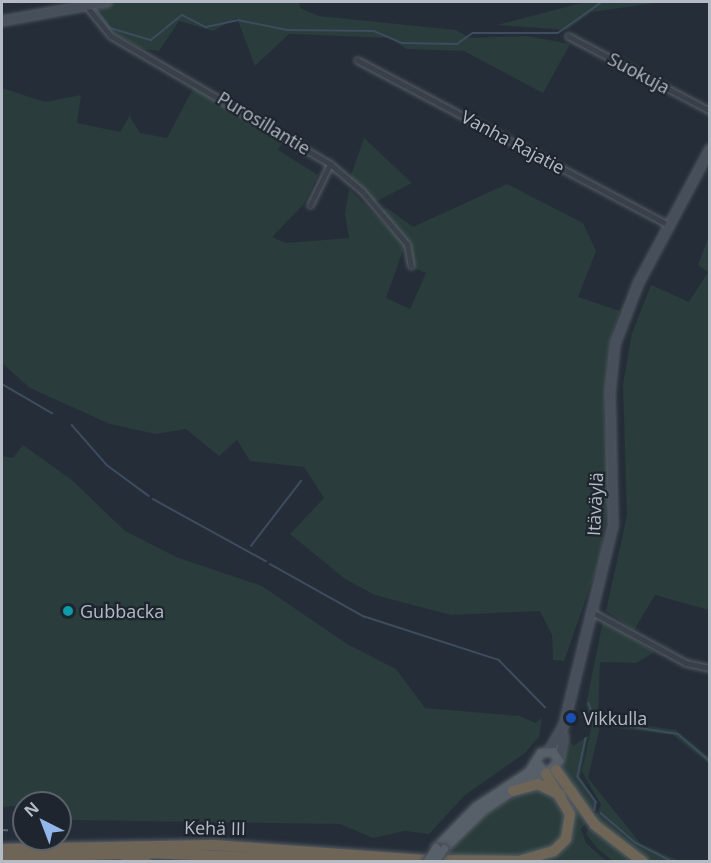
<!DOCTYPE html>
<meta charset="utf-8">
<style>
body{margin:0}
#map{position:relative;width:711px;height:863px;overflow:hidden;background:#252e38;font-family:"Open Sans",sans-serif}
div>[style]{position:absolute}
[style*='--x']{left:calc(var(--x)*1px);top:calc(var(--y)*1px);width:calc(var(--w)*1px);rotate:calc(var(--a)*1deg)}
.green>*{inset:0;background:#2a3c3b}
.stream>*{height:1.5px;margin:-0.75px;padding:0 0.75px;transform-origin:0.75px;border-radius:0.75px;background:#3d4c5f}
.roads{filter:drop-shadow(0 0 2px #575e67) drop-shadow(0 0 2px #575e67)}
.street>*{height:5px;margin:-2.5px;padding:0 2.5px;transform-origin:2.5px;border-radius:2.5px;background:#394049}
.secondary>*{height:8px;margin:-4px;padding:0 4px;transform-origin:4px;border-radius:4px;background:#474f5b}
.primary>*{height:8px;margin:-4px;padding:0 4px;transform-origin:4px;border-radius:4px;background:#575f69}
.highway>*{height:10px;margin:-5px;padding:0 5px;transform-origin:5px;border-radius:5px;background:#6e6557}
.rail>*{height:1.5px;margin-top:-0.75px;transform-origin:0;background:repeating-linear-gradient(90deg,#5b646f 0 6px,transparent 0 12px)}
.bridges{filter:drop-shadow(0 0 2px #424952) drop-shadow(0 0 2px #424952)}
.primary-bridge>*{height:8px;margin:-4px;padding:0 4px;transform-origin:4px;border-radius:4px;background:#575f69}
.dots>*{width:16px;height:16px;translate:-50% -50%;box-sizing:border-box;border:3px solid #1e252e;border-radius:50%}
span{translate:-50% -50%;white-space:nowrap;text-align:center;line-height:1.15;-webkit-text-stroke:4.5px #1e252e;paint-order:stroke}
.street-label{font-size:18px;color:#b4bbc5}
.poi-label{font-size:18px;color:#b4bbc5}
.left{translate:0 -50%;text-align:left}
.frame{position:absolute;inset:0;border:3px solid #b4bbc5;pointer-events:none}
.north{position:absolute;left:12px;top:791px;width:60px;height:60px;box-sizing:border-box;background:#1e252e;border:2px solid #5a616a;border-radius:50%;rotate:318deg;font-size:16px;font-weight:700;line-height:24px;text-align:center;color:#b4bbc5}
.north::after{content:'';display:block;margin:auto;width:21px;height:27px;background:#93b6ea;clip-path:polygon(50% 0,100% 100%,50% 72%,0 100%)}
</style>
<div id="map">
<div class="green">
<div style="clip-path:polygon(117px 2px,299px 2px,300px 8px,319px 16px,456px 30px,470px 38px,527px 36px,570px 44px,543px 93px,464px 51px,407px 49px,389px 38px,289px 34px,255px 66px,237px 18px,213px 31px,179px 21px,159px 51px,143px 49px,110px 31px,93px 12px)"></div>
<div style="clip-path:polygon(585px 2px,661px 2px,592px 12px,567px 30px,497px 25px)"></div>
<div style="clip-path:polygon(196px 83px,264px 122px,261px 128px,284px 140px,278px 150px,318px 175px,303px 205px,272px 237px,286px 243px,349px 238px,345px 214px,349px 189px,405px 245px,386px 298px,410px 309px,426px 273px,413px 268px,409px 243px,380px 211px,387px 208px,413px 227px,507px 184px,583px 223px,596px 251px,578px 297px,620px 311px,608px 347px,604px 417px,610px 487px,601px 556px,564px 661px,553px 660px,552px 635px,540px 611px,451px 615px,375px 595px,345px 579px,290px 534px,324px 498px,304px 467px,250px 461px,237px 440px,219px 456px,186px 429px,156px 434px,110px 424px,30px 388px,2px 363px,2px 88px,45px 102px,81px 95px,77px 123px,120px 132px,133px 110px,130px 117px,140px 133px,167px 138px)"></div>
<div style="clip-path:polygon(364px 138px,412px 183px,373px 203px,350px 178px)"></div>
<div style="clip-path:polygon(709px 236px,709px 610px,655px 595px,634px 630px,606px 611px,627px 515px,623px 384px,632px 333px,651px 285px,689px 302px,708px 272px,698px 265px)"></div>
<div style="clip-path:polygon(23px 445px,73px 481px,125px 531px,176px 557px,262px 586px,347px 644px,396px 669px,425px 708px,520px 716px,535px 723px,542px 718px,539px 737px,525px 753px,465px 795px,429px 834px,405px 831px,373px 838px,340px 824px,69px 820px,60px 813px,60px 803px,2px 807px,2px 456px,13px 458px)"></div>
<div style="clip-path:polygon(603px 621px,655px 652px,636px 663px,600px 662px,598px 719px,676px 730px,709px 757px,709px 764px,673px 735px,600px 726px,588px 778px,640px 843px,679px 861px,649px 861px,594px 820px,601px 805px,582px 771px,592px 724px,586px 705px)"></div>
<div style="clip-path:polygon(588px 736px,580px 777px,597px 802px,591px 816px,562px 771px,568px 739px,573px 746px)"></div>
<div style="clip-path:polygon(533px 787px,553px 792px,566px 811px,565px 832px,548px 852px,500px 858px,446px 854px,482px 816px)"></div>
<div style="clip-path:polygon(562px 788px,587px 821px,581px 829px,586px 843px,606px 861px,536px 862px,555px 854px,573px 832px,572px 805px)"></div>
<div style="clip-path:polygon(590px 824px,636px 861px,613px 861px,598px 849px,586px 834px)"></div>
</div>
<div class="stream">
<div style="--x:97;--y:10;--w:22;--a:54"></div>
<div style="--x:110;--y:28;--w:43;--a:16.3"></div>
<div style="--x:151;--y:40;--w:40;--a:-39"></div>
<div style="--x:182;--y:15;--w:27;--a:27"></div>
<div style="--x:206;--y:27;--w:33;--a:-12"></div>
<div style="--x:238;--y:20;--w:50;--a:11.5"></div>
<div style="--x:287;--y:30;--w:87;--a:0.7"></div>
<div style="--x:374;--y:31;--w:30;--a:23"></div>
<div style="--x:402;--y:43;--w:55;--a:1"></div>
<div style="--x:457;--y:44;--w:19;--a:-35"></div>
<div style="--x:473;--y:33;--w:85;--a:0"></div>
<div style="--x:558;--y:33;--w:54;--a:-35.2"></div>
<div style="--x:2;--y:384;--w:58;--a:30.1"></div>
<div style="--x:72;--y:425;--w:53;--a:48.8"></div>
<div style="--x:107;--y:465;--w:52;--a:36.4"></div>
<div style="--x:153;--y:499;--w:129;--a:28.8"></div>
<div style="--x:251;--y:546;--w:82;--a:-52.4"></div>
<div style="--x:270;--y:564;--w:107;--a:29.2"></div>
<div style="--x:363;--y:616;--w:143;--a:17.9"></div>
<div style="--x:499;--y:660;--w:66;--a:45.6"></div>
<div style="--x:589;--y:703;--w:19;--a:72"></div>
<div style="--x:595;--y:721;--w:84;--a:8.9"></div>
<div style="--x:678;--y:734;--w:42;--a:40.2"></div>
<div style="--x:586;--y:738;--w:40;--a:102"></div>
<div style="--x:578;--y:777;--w:31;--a:54"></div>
<div style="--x:596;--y:802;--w:8;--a:97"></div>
<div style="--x:601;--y:813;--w:46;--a:40.6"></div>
<div style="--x:636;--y:843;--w:42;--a:27.2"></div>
</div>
<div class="roads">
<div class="street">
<div style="--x:88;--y:8;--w:36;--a:51"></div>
<div style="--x:111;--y:36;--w:254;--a:30.3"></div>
<div style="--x:330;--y:164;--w:42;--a:40.2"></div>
<div style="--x:362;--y:191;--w:70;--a:49.7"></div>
<div style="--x:407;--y:244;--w:22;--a:80"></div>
<div style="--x:568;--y:36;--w:161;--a:27.8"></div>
<div style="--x:357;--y:60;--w:353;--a:27.9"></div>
<div style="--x:310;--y:205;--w:46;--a:-64"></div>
<div style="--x:592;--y:612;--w:107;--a:28.5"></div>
<div style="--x:686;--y:663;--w:25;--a:12"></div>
</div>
<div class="secondary">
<div style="--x:2;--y:21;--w:107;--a:-10.3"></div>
<div style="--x:549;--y:751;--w:30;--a:-60"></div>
<div style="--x:564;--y:725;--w:206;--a:-76.2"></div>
<div style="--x:613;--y:525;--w:132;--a:-91.3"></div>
<div style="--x:610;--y:393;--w:49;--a:-84.2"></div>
<div style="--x:615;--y:344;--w:64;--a:-69"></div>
<div style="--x:638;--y:284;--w:153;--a:-61.9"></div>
<div style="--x:559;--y:761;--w:25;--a:-79"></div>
</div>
<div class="primary">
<div style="--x:436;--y:848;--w:57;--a:-45.7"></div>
<div style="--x:476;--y:807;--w:64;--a:-33.4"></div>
<div style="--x:529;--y:772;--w:22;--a:-58"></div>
<div style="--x:541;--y:753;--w:12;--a:-5"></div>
<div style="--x:553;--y:752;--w:11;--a:56"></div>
<div style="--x:559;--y:761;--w:18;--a:135"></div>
<div style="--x:546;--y:774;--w:16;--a:-130"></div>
<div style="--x:444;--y:849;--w:56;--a:-44.3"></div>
<div style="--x:484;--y:810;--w:69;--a:-33.2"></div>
</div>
<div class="highway">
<div style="--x:556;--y:770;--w:67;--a:54.7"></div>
<div style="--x:595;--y:825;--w:61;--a:37.6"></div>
<div style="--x:513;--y:791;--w:26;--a:-16"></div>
<div style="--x:538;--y:784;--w:25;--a:26"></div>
<div style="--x:2;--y:849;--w:211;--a:-1.1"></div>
<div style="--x:213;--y:845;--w:225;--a:4.1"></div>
<div style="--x:2;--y:858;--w:148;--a:-1.9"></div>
<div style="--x:150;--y:853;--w:197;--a:2.6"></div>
<div style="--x:127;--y:860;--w:19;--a:6"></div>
<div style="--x:430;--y:860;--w:89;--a:0.6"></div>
<div style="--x:519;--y:861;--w:36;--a:-16"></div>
<div style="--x:554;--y:851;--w:17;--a:-45"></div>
<div style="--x:566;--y:839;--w:25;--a:-81"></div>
<div style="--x:570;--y:814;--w:47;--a:-121"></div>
</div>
</div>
<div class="rail">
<div style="--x:2;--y:830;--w:22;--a:3"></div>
</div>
<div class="bridges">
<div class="primary-bridge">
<div style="--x:427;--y:862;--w:17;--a:-57"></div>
<div style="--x:435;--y:862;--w:16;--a:-55"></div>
</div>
</div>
<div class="dots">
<div style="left:68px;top:611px;background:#0f9aa8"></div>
<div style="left:571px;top:718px;background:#1a4fb4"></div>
</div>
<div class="street-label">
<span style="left:639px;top:73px;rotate:28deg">Suokuja</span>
<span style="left:264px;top:123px;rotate:31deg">Purosillantie</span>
<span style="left:513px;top:142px;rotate:28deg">Vanha Rajatie</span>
<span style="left:595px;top:504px;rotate:-87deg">Itäväylä</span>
<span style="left:215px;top:828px;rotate:1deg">Kehä III</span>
</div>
<div class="poi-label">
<span class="left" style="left:80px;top:611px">Gubbacka</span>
<span class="left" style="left:583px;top:718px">Vikkulla</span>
</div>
<div class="frame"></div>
<div class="north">N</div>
</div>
